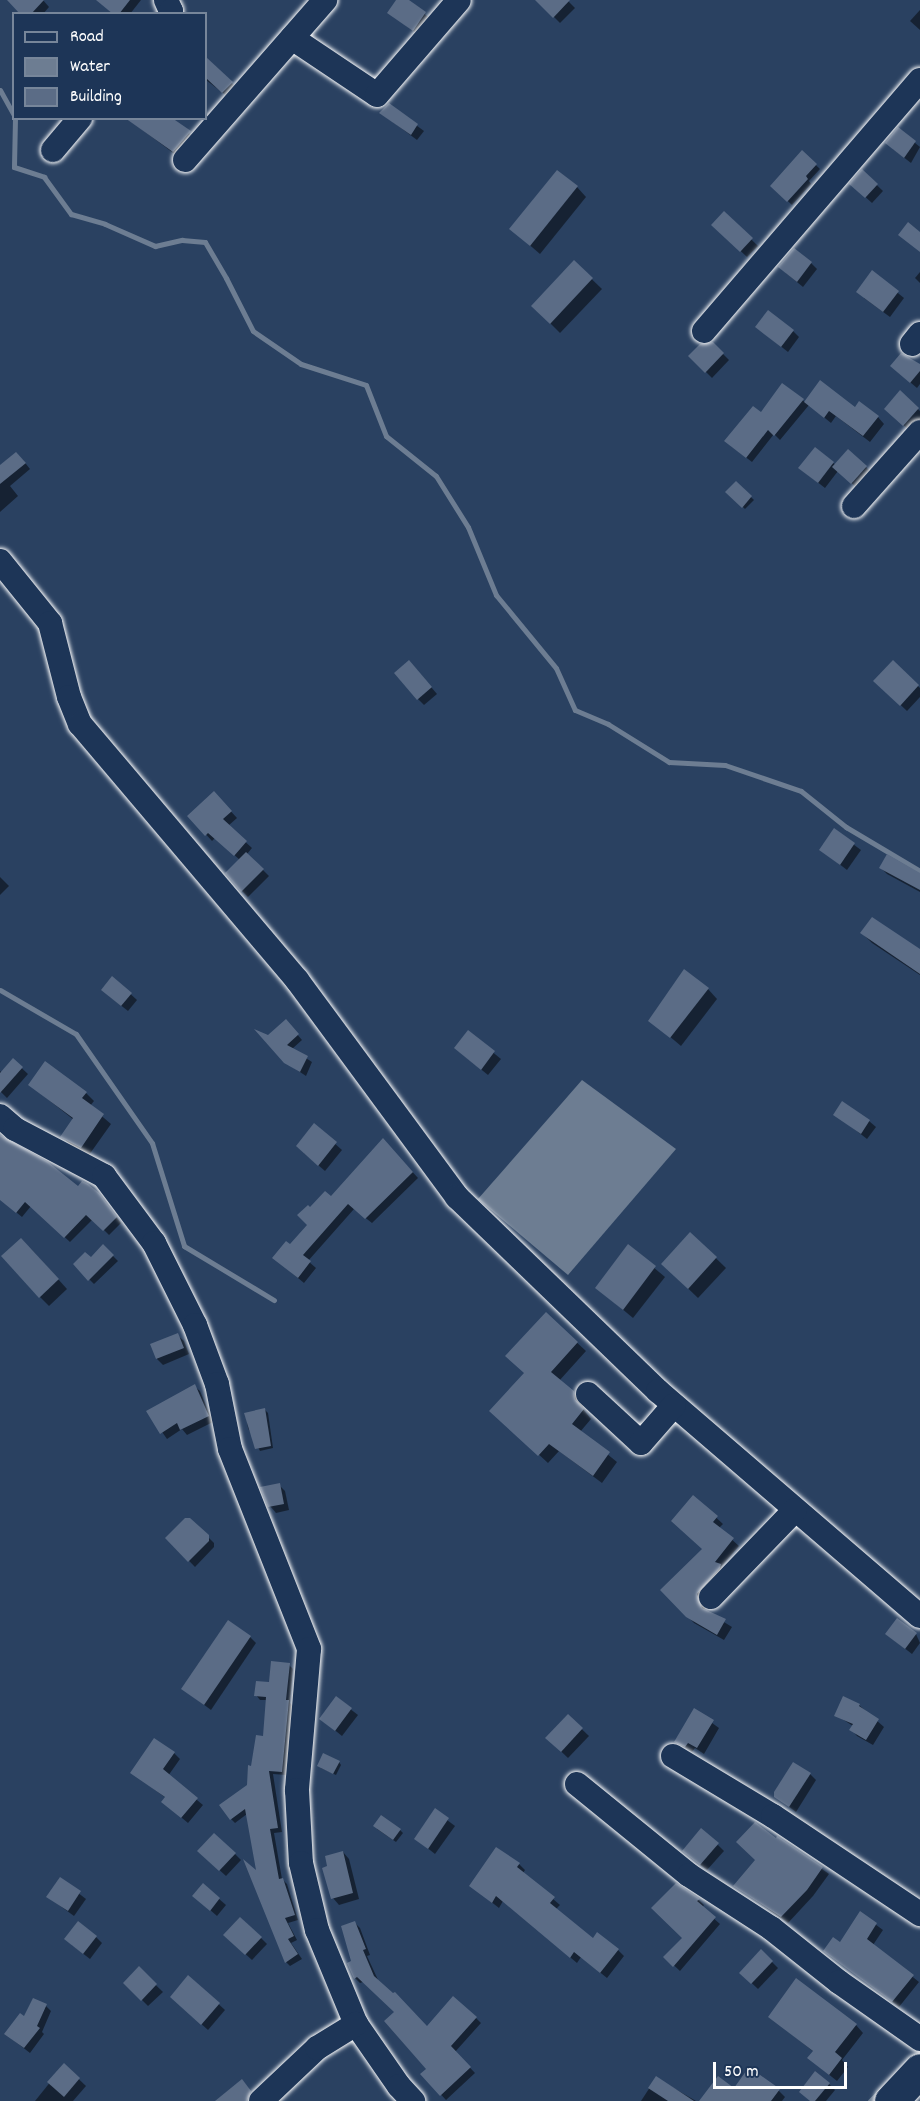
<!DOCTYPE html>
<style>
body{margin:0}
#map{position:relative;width:920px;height:2101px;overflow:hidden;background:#2a4161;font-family:Dekko,sans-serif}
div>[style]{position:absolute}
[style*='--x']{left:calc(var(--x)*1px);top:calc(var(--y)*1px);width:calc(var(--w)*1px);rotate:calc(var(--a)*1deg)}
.water>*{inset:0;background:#6d7d92}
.shadow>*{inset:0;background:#0007}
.stream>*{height:5px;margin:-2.5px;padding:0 2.5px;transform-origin:2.5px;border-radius:2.5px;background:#6d7d92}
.building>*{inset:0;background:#5b6c86}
.roads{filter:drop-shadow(0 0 2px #fff) drop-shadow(0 0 2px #fff)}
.minor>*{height:24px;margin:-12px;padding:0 12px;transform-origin:12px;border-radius:12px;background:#1d3557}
.highway>*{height:33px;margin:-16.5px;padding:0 16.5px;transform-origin:16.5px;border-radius:16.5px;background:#1d3557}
span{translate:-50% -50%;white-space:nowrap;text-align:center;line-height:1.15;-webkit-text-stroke:6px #1d3557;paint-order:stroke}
.legend{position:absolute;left:12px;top:12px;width:195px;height:108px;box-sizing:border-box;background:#1d3557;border:2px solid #77869a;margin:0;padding:8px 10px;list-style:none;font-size:18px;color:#fff}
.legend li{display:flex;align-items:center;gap:12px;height:30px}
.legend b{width:30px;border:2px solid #77869a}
.scale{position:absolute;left:713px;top:2062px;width:134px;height:27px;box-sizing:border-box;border:3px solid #fff;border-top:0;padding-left:8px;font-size:18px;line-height:21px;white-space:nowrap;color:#fff;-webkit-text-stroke:4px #1d3557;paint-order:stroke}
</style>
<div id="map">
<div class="water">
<div style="clip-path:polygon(582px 1080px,676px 1149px,568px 1275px,478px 1199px)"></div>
</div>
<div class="shadow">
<div style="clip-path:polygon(15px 0,43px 0,49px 7px,43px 14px,22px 14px)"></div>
<div style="clip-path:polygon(101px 0,141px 0,130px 14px,114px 14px)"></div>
<div style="clip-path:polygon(398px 0,406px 0,431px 19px,420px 36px,389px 13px)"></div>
<div style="clip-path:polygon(537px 0,567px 0,575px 8px,560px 23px)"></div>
<div style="clip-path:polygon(920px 10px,920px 30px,910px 21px)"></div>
<div style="clip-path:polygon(206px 59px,237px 88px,228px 97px,206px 80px)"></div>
<div style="clip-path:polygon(389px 105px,424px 131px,417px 140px,381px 113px)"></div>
<div style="clip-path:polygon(170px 118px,200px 142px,184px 161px,128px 119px)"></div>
<div style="clip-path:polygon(898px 129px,920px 147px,911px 163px,893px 149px)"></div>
<div style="clip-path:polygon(802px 152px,820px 169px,809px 181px,811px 184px,792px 205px,772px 186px)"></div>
<div style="clip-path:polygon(862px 171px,883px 191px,872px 203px,851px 184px)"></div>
<div style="clip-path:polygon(577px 187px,586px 197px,540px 254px,511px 229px)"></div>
<div style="clip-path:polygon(724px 213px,758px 246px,747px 257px,713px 225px)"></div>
<div style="clip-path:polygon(574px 262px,602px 289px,560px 333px,533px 306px)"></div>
<div style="clip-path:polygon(811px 263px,817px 269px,803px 287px,786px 273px)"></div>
<div style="clip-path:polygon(872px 272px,904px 298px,890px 317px,864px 298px)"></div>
<div style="clip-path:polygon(920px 272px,920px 283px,915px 278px)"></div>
<div style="clip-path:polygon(793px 331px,799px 337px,788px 352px,764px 333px)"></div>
<div style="clip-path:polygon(712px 343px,729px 360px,712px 378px,690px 356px)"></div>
<div style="clip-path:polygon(920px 367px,920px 384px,917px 388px,898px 372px)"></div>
<div style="clip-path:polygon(782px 386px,805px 402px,855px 409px,878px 417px,884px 424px,870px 442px,836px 416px,831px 423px,809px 405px,780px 440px,774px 434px,752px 462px,731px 446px,762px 415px)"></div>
<div style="clip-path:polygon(900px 393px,920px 411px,920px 420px,910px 431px,892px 415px)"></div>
<div style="clip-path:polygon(22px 459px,30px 469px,10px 486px,18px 496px,0 512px,0 468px)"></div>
<div style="clip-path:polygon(833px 463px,836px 465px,866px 467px,872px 473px,858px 489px,838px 471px,825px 488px,807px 474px)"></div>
<div style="clip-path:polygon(736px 483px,754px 500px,745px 509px,727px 492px)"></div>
<div style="clip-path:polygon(893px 662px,920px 688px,920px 697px,907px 711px,875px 681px)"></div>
<div style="clip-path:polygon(415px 668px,437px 694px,424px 705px,418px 699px)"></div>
<div style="clip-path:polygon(214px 793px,237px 818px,228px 826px,252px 848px,247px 854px,269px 876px,248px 897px,242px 891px,240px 860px,215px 838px,212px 841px,189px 816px)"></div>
<div style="clip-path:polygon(834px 830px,861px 850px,847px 870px,821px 850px)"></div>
<div style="clip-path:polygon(881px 868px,920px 874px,920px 892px,887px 874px)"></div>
<div style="clip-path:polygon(0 877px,9px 886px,0 895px)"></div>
<div style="clip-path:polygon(862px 933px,920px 951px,920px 975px,872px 943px)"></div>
<div style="clip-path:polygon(113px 978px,137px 1000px,128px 1011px,109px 996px)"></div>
<div style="clip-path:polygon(708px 989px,717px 999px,681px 1046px,650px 1020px)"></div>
<div style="clip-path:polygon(290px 1026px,302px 1040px,292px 1049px,312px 1062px,306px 1076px,285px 1062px,268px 1037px)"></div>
<div style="clip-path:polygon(468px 1032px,501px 1059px,488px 1075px,462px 1054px)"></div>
<div style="clip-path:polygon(13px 1060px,28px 1074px,7px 1098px,0 1091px,0 1071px,2px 1073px)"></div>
<div style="clip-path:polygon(30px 1085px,86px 1093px,94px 1101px,90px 1106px,111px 1124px,89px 1155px,70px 1145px,62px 1136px,74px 1120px)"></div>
<div style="clip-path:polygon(835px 1114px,869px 1121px,876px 1127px,867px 1139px)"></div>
<div style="clip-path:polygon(315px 1126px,342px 1150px,325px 1171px,304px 1153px)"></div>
<div style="clip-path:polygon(0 1138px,78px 1188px,104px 1200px,121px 1223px,109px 1235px,93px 1219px,70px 1242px,31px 1206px,22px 1217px,0 1199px)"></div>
<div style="clip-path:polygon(389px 1146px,418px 1178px,372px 1223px,354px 1209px,308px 1261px,316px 1268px,304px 1283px,280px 1263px,290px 1246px,309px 1225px,310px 1209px,331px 1198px)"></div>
<div style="clip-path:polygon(691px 1234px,726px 1268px,698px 1298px,673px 1274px)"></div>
<div style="clip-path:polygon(103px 1246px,118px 1261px,94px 1284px,75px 1265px,91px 1260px)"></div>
<div style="clip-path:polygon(628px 1246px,665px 1277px,633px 1318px,597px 1288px)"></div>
<div style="clip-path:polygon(31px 1249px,67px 1289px,49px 1306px,40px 1297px)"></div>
<div style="clip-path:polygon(546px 1314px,586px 1351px,559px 1381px,582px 1401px,583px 1409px,591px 1419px,580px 1432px,617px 1462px,602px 1483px,559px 1451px,548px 1463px,500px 1419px,526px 1374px)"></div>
<div style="clip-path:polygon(177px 1335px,184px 1341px,189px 1354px,163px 1365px,157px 1359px,152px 1345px)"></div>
<div style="clip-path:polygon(194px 1386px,200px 1391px,213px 1422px,187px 1435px,182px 1429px,167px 1439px,148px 1412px)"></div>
<div style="clip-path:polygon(265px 1410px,268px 1413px,273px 1448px,260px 1451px,248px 1428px,246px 1414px)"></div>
<div style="clip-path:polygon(279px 1485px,285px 1491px,289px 1510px,276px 1513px,270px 1506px)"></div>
<div style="clip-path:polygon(694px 1497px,723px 1524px,719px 1528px,739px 1546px,721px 1567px,726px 1572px,703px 1601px,706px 1611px,732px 1627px,724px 1640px,694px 1623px,662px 1590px,704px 1549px)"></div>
<div style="clip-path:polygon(190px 1519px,214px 1543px,214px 1547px,195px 1567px,167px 1538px)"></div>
<div style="clip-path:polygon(916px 1634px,920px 1643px,912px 1654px,894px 1640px)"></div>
<div style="clip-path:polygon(250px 1637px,256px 1643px,211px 1710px,183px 1689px)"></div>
<div style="clip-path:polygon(289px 1665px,293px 1669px,290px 1703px,293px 1706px,286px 1775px,273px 1774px,282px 1832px,274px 1833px,282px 1879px,287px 1884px,298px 1920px,288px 1923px,297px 1940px,291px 1943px,302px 1959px,290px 1966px,286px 1962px,258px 1874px,247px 1814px,235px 1823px,231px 1819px,249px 1786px,264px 1737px,267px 1700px,260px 1700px,256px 1695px)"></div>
<div style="clip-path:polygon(336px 1698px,358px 1715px,342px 1736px,321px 1719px)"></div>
<div style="clip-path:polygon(859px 1705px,884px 1727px,873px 1745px,857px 1736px,851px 1729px,853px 1726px,836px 1715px)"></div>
<div style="clip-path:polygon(694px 1710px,719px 1728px,704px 1754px,695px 1748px,692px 1752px,676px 1742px)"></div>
<div style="clip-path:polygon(568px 1716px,589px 1736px,568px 1758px,547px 1738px)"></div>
<div style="clip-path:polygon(174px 1753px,180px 1759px,168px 1776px,203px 1805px,188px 1823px,170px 1808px,166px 1798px,132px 1773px)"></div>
<div style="clip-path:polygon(339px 1762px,341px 1765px,336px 1775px,321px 1768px)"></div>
<div style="clip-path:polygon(810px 1774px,816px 1780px,796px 1812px,776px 1797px)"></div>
<div style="clip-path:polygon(435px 1811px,455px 1826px,435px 1854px,416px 1839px)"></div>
<div style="clip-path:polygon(377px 1829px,400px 1830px,403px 1833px,396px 1842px)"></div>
<div style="clip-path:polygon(778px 1838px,829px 1874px,813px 1896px,788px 1923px,735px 1886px)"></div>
<div style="clip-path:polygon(718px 1845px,724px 1851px,707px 1870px,690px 1857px)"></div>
<div style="clip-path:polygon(343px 1852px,349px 1859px,359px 1899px,339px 1905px,333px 1898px,329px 1867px)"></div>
<div style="clip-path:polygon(235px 1854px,241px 1860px,226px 1876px,205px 1857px)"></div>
<div style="clip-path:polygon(519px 1864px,525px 1870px,523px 1873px,560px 1905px,555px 1910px,593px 1940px,618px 1950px,624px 1956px,607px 1978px,581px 1957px,577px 1963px,503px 1901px,499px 1908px,471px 1886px)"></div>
<div style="clip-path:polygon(60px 1879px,86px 1899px,74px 1916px,48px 1897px)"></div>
<div style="clip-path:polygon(203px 1885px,226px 1905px,217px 1916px,201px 1902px)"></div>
<div style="clip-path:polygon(676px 1885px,699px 1900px,704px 1905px,702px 1908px,720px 1924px,680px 1971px,665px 1957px,684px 1938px)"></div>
<div style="clip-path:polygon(860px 1913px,883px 1930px,873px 1945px,919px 1982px,899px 2007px,825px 1951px,840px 1944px)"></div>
<div style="clip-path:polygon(355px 1923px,360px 1928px,370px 1955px,367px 1956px,379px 1982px,427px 2028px,476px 2018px,481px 2023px,455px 2052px,475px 2073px,446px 2100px,422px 2074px,428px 2069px,396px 2012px,363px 1982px,360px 1983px,355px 1978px,352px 1962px)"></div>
<div style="clip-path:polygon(96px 1937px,102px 1943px,90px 1959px,72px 1945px)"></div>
<div style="clip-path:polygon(261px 1938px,267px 1944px,252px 1960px,232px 1942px)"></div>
<div style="clip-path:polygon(761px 1951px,778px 1968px,758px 1989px,741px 1973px)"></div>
<div style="clip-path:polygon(139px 1969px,163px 1992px,148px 2006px,125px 1983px)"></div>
<div style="clip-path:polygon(189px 1977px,225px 2010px,208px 2030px,178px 2003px)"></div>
<div style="clip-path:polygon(46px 2006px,51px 2011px,42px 2032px,44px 2034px,30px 2053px,12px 2039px,25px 2019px)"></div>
<div style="clip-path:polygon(770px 2017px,856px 2025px,863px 2033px,842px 2060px,848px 2067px,837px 2081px,817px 2065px,814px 2052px)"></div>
<div style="clip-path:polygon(64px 2065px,86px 2086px,73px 2101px,35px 2101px)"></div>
<div style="clip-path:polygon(656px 2078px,696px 2101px,641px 2101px)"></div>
<div style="clip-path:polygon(829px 2084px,835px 2090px,826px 2101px,811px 2101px)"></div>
<div style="clip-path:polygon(734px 2091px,779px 2091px,785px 2097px,782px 2101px,701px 2101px)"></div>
</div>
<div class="stream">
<div style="--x:0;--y:90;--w:29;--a:61"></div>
<div style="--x:15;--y:118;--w:49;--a:91.2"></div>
<div style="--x:14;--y:167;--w:32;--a:18"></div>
<div style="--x:44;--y:177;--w:46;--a:53.9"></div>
<div style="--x:71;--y:214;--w:35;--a:16"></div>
<div style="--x:105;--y:224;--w:55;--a:23.7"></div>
<div style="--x:155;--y:246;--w:28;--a:-13"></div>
<div style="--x:182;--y:240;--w:23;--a:5"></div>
<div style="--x:205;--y:242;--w:42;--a:59.7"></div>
<div style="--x:226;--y:278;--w:59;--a:63"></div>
<div style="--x:253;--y:331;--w:58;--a:34.5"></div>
<div style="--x:301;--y:364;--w:68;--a:17.9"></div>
<div style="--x:366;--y:385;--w:55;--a:68.6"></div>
<div style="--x:386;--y:436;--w:64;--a:38.7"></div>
<div style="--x:436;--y:476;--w:60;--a:57.9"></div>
<div style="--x:468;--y:527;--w:74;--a:67.6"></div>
<div style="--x:496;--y:595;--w:94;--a:50.6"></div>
<div style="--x:556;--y:668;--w:46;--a:65.7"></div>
<div style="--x:575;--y:710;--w:36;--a:23"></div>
<div style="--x:608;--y:724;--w:72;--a:31.9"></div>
<div style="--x:669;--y:762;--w:56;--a:3.1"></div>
<div style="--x:725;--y:765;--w:80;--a:18.9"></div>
<div style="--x:801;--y:791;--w:58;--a:38.7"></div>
<div style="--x:846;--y:827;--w:86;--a:30.7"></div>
<div style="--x:0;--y:990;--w:88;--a:30.1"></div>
<div style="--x:76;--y:1034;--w:133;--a:55.1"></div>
<div style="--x:152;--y:1143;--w:108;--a:72.7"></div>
<div style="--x:184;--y:1246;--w:105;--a:31"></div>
<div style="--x:870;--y:2101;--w:16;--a:-45"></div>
</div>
<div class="building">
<div style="clip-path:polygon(7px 0,44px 0,31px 14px,20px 14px)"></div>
<div style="clip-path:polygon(96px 0,130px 0,119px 14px,113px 14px)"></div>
<div style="clip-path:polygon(396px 0,409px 0,426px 12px,413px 31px,387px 13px)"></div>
<div style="clip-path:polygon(535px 0,570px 0,553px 18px)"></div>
<div style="clip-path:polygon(206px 57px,233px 82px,222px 93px,206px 78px)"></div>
<div style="clip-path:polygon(389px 103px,418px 124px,411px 135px,379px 113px)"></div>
<div style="clip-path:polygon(125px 118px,172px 118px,191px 131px,173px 152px)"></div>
<div style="clip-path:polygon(898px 127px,916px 141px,904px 158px,885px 143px)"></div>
<div style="clip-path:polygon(802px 150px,817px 164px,806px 176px,808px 179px,787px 202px,770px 186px)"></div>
<div style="clip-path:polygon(862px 169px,878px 184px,865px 198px,849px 184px)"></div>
<div style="clip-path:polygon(557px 170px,578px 186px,530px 246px,509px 229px)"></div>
<div style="clip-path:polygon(724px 211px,753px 238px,740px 252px,711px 225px)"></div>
<div style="clip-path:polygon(908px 222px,920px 232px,920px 252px,898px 235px)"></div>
<div style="clip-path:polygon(794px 248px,812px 262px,797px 282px,778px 267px)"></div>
<div style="clip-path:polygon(574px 260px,593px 278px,550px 324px,531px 306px)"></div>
<div style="clip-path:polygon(872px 270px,899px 291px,883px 312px,856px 292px)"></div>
<div style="clip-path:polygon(768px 310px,794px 330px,781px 347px,755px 327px)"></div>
<div style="clip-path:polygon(713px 342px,724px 353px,705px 373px,688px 356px,700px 344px)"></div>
<div style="clip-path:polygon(901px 353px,920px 364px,920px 371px,910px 383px,890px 366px)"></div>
<div style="clip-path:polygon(820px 380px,855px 407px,859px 401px,879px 416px,863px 436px,829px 411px,824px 418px,804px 402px)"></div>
<div style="clip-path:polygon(782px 383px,804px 399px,774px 436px,768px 430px,746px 458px,724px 441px,753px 406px,761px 412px)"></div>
<div style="clip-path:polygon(900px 390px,919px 408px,903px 426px,884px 409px)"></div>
<div style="clip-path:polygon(815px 447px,834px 462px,818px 483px,798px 468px)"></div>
<div style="clip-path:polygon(848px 449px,867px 466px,851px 484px,832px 467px)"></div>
<div style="clip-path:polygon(16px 452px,26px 463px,0 484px,0 465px)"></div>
<div style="clip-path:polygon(736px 481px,752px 496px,742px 508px,725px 492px)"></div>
<div style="clip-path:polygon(409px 660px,432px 687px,417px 700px,394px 673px)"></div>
<div style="clip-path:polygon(893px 660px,919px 685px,900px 706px,873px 681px)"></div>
<div style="clip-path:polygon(214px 791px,232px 811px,223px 819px,247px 841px,234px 856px,208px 833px,205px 836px,187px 816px)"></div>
<div style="clip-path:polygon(834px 828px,855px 843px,840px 865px,819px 850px)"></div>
<div style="clip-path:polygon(246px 852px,264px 869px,241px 892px,225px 873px)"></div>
<div style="clip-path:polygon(887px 854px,920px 873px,920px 890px,879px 868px)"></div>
<div style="clip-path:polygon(872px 917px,920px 949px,920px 974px,860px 933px)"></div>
<div style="clip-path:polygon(684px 969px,709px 988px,670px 1038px,648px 1021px)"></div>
<div style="clip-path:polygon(112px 976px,132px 993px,121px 1006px,101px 990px)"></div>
<div style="clip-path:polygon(286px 1019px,299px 1034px,287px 1045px,308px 1056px,300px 1072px,284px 1063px,254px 1029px,268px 1035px)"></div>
<div style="clip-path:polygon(468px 1030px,495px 1051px,481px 1070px,454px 1048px)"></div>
<div style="clip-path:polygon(13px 1058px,23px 1067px,0 1093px,0 1073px)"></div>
<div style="clip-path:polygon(45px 1061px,87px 1092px,82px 1098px,104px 1114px,81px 1148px,60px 1137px,73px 1118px,28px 1085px)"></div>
<div style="clip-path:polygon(842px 1101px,870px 1120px,861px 1134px,833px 1115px)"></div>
<div style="clip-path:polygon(314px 1123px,337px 1142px,318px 1166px,296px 1146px)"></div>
<div style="clip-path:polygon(0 1135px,48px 1162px,78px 1186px,82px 1181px,88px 1184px,99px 1193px,117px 1217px,103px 1231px,86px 1215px,64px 1238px,25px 1202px,16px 1213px,0 1200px)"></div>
<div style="clip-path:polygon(383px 1138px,413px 1172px,365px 1219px,348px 1204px,303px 1255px,311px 1261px,298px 1278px,272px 1258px,286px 1241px,290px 1244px,307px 1225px,297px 1215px,308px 1205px,310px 1207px,325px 1191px,331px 1196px)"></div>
<div style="clip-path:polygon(690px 1232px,717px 1257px,688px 1289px,661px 1264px)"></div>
<div style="clip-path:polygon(21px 1238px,59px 1279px,39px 1298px,1px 1256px)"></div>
<div style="clip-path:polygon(103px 1244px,114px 1255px,88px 1281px,73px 1264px,85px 1252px,91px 1257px)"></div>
<div style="clip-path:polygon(628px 1244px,656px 1266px,623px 1310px,595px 1288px)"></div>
<div style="clip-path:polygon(546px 1312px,578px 1342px,551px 1372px,574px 1391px,575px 1399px,584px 1409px,572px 1424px,610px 1452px,593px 1476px,549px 1444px,538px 1456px,489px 1411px,524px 1373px,505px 1356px)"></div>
<div style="clip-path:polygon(178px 1333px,184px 1348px,156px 1359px,150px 1344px)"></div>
<div style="clip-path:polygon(195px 1384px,209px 1416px,180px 1430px,177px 1423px,160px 1434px,146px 1411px)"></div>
<div style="clip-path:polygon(265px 1408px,271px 1446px,255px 1449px,244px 1413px)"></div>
<div style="clip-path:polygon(280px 1483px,284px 1504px,268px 1507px,260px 1487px)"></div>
<div style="clip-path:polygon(693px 1495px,718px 1516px,713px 1522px,734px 1538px,715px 1562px,721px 1564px,720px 1568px,697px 1594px,702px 1608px,726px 1619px,717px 1635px,686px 1617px,660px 1590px,702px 1549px,671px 1521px)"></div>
<div style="clip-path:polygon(185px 1518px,190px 1518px,209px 1535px,209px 1541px,188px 1562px,165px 1538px)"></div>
<div style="clip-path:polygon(897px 1618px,917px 1633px,905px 1649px,885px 1634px)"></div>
<div style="clip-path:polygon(228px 1620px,251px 1636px,204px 1705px,181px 1689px)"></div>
<div style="clip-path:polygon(271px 1661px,290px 1663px,286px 1700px,289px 1700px,282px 1772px,269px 1771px,278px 1828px,270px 1829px,279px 1879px,283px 1878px,295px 1915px,285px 1918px,294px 1936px,288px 1939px,298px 1954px,285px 1963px,243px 1859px,256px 1870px,245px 1809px,230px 1820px,219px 1805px,247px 1785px,248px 1765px,251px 1766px,256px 1735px,263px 1736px,266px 1697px,254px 1696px,256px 1681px,269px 1682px)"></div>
<div style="clip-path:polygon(336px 1696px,352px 1708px,335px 1731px,319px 1719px)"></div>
<div style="clip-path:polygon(843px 1696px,860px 1704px,859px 1706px,879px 1719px,866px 1740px,849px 1730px,853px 1724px,834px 1716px)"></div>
<div style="clip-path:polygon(694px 1708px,714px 1720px,697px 1748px,688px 1743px,685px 1747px,674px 1742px)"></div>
<div style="clip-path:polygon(568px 1714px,583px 1728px,561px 1752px,545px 1738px)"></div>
<div style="clip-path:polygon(154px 1738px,175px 1752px,163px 1769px,198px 1798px,181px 1818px,161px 1802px,165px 1797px,130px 1773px)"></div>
<div style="clip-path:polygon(323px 1753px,340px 1761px,333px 1774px,317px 1766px)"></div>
<div style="clip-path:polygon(793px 1762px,811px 1773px,789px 1807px,774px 1797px,774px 1792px)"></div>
<div style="clip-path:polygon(435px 1808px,449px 1818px,428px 1849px,414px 1839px)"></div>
<div style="clip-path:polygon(381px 1815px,401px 1829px,393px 1840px,373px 1826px)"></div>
<div style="clip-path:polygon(755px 1822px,776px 1838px,777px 1836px,823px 1867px,807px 1890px,781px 1917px,733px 1886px,755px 1860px,736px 1842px)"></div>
<div style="clip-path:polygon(701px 1828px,719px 1843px,700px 1865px,682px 1851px)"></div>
<div style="clip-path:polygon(214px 1833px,236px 1853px,219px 1871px,197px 1851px)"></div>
<div style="clip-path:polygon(496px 1847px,520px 1863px,517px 1867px,555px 1897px,550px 1903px,593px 1938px,597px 1932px,619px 1949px,600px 1973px,574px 1952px,570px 1958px,496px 1896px,492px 1903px,469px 1886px)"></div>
<div style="clip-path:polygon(343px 1851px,353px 1893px,331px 1899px,322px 1868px,327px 1866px,325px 1856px)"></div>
<div style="clip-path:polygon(60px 1877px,81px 1891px,68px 1911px,46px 1897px)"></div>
<div style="clip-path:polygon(203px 1883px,220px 1898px,210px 1911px,192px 1896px)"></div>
<div style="clip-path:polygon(676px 1883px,700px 1899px,697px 1901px,716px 1917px,673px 1967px,663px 1957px,682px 1938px,651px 1908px)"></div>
<div style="clip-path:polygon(860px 1911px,877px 1923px,867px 1939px,914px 1975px,892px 2002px,823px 1951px,833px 1937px,840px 1942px)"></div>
<div style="clip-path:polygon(240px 1917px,262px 1937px,245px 1955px,223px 1935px)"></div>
<div style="clip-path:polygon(78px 1921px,97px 1936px,83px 1954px,64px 1939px)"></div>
<div style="clip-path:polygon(355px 1921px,366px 1949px,363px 1950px,374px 1976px,393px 1993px,395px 1992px,427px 2026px,453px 1996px,477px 2017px,451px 2046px,471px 2067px,440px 2096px,420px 2074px,426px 2069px,384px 2021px,394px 2012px,357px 1977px,354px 1979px,347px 1963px,351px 1961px,341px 1926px)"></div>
<div style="clip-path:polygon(761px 1949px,773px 1961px,751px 1984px,739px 1973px)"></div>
<div style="clip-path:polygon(139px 1966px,157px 1984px,141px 2001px,123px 1983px)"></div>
<div style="clip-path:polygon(188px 1975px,220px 2003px,201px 2025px,170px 1997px)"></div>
<div style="clip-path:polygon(796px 1978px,857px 2024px,835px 2052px,842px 2058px,829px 2075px,807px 2058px,813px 2051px,768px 2017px)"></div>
<div style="clip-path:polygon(33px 1998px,47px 2004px,37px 2026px,40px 2028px,24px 2048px,4px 2034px,20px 2013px,24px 2016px)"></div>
<div style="clip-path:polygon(64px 2063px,80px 2078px,64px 2097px,47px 2082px)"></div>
<div style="clip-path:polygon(749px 2067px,780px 2089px,771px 2101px,699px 2101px,718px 2076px,734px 2088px)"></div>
<div style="clip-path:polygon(815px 2071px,830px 2083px,815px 2101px,810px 2101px,799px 2092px)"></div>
<div style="clip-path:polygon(656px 2076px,694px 2101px,668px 2101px,648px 2088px)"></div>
<div style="clip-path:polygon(242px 2079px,251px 2091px,247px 2101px,215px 2101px)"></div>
</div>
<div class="roads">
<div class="minor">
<div style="--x:166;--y:0;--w:12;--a:66"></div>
<div style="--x:171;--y:11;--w:3;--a:108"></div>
<div style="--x:292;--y:38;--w:102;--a:33.8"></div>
<div style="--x:377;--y:95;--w:125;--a:-49.2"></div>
<div style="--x:53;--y:150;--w:42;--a:-49.8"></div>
<div style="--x:185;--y:160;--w:213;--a:-48.8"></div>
<div style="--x:704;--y:331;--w:331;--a:-49.3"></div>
<div style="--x:912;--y:344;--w:13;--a:-51"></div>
<div style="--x:854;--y:506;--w:99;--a:-48.3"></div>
<div style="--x:0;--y:561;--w:80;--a:51.1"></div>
<div style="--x:50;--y:623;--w:76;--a:75.6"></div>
<div style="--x:69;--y:697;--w:29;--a:68"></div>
<div style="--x:80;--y:724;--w:336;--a:49.7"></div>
<div style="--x:297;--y:980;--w:270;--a:53.6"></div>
<div style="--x:457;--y:1197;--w:279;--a:44"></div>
<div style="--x:658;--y:1391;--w:345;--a:40.7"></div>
<div style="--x:0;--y:1116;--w:20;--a:41"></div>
<div style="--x:15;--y:1129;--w:101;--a:27.8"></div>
<div style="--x:104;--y:1176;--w:84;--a:53.3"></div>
<div style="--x:154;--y:1243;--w:92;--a:63.4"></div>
<div style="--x:195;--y:1325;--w:63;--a:69.6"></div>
<div style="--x:217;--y:1384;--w:66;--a:78.7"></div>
<div style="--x:230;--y:1449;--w:215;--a:68.4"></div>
<div style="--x:309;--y:1649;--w:142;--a:94.9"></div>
<div style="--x:297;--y:1790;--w:73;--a:86.9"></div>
<div style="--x:301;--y:1863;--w:69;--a:76.6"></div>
<div style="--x:317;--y:1930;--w:102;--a:67.5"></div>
<div style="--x:356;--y:2024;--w:75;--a:55.3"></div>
<div style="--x:399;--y:2086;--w:21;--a:47"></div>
<div style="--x:588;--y:1394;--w:72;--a:42.8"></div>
<div style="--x:641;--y:1443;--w:50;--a:-49"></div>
<div style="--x:711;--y:1597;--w:121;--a:-46"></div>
<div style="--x:673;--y:1756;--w:117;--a:31"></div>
<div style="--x:773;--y:1816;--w:177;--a:33.7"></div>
<div style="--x:577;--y:1784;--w:144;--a:39.1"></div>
<div style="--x:689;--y:1875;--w:98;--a:32.9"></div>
<div style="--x:771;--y:1928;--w:87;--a:38.5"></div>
<div style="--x:839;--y:1982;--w:99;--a:35.1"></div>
<div style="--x:261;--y:2101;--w:77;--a:-43.4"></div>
<div style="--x:317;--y:2048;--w:46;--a:-31.6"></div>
</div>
<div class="highway">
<div style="--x:891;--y:2101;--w:42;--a:-46.9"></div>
</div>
</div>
<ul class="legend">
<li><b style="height:8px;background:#1d3557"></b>Road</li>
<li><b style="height:16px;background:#6d7d92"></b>Water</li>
<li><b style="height:16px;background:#5b6c86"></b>Building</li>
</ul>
<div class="scale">50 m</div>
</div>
